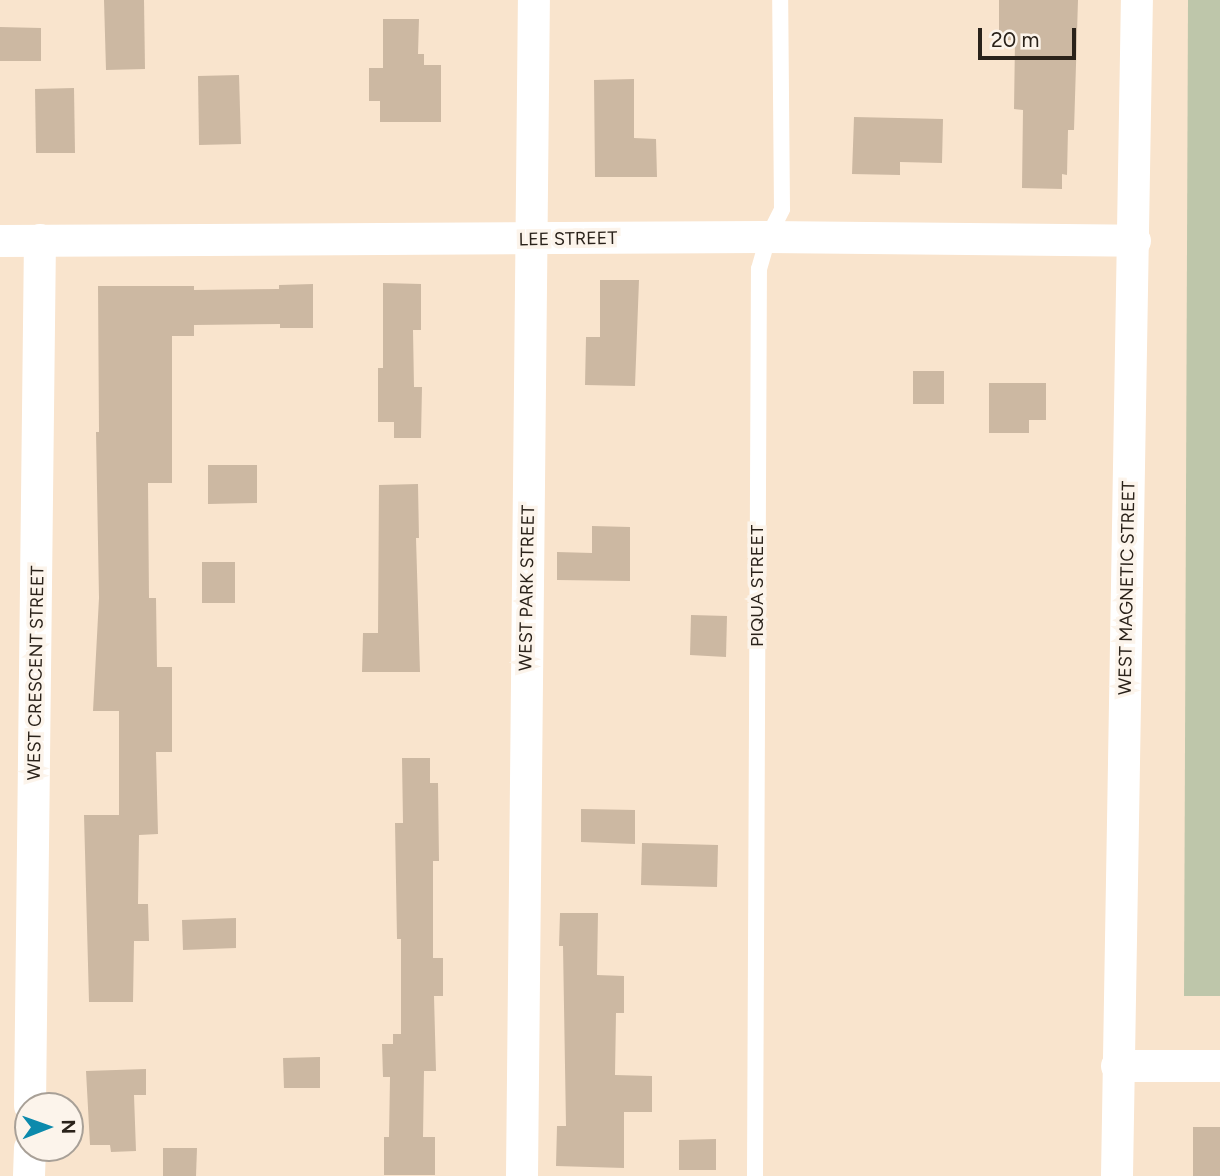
<!DOCTYPE html>
<style>
body{margin:0}
#map{position:relative;width:1220px;height:1176px;overflow:hidden;background:#f9e4cd;font-family:Figtree,sans-serif}
div>[style]{position:absolute}
[style*='--x']{left:calc(var(--x)*1px);top:calc(var(--y)*1px);width:calc(var(--w)*1px);rotate:calc(var(--a)*1deg)}
.green>*{inset:0;background:#bec6aa}
.building>*{inset:0;background:#ccb8a2}
.lane>*{height:16px;margin:-8px;padding:0 8px;transform-origin:8px;border-radius:8px;background:#fff}
.street>*{height:32px;margin:-16px;padding:0 16px;transform-origin:16px;border-radius:16px;background:#fff}
span{translate:-50% -50%;white-space:nowrap;text-align:center;line-height:1.15;-webkit-text-stroke:7px #fcf4eb;paint-order:stroke}
.street-label{font-size:18px;color:#2a221a}
.north{position:absolute;left:14px;top:1092px;width:70px;height:70px;box-sizing:border-box;background:#fcf4eb;border:2px solid #a8a097;border-radius:50%;rotate:89deg;font-size:19px;font-weight:700;line-height:28px;text-align:center;color:#2a221a}
.north::after{content:'';display:block;margin:auto;width:24px;height:32px;background:#0c8aac;clip-path:polygon(50% 0,100% 100%,50% 72%,0 100%)}
.scale{position:absolute;left:978px;top:28px;width:98px;height:32px;box-sizing:border-box;border:4px solid #2a221a;border-top:0;padding-left:9px;font-size:21px;line-height:24px;white-space:nowrap;color:#2a221a;-webkit-text-stroke:5px #fcf4eb;paint-order:stroke}
</style>
<div id="map">
<div class="green">
<div style="clip-path:polygon(1188px 0,1220px 0,1220px 996px,1184px 996px)"></div>
</div>
<div class="building">
<div style="clip-path:polygon(104px 0,144px 0,145px 69px,106px 70px)"></div>
<div style="clip-path:polygon(999px 0,1078px 0,1074px 130px,1068px 130px,1067px 175px,1062px 174px,1062px 189px,1022px 188px,1023px 110px,1014px 109px,1015px 40px,999px 40px)"></div>
<div style="clip-path:polygon(383px 19px,419px 19px,418px 54px,424px 54px,424px 65px,441px 65px,441px 122px,380px 122px,380px 101px,369px 101px,369px 68px,383px 68px)"></div>
<div style="clip-path:polygon(0 27px,41px 28px,41px 61px,0 61px)"></div>
<div style="clip-path:polygon(239px 75px,241px 144px,199px 145px,198px 76px)"></div>
<div style="clip-path:polygon(634px 79px,634px 138px,656px 139px,657px 177px,595px 177px,594px 80px)"></div>
<div style="clip-path:polygon(74px 88px,75px 153px,36px 153px,35px 89px)"></div>
<div style="clip-path:polygon(854px 117px,943px 119px,942px 163px,900px 162px,900px 175px,852px 174px)"></div>
<div style="clip-path:polygon(600px 280px,639px 280px,635px 386px,585px 385px,586px 337px,600px 337px)"></div>
<div style="clip-path:polygon(383px 283px,421px 284px,421px 330px,413px 330px,414px 387px,422px 387px,421px 438px,394px 438px,394px 422px,378px 422px,378px 368px,383px 368px)"></div>
<div style="clip-path:polygon(313px 284px,313px 328px,280px 328px,280px 324px,194px 325px,194px 336px,172px 336px,172px 483px,148px 483px,149px 598px,156px 598px,157px 667px,172px 667px,172px 752px,156px 752px,158px 834px,139px 835px,138px 904px,148px 904px,149px 941px,134px 941px,133px 1002px,89px 1002px,84px 815px,119px 815px,119px 711px,93px 711px,99px 598px,96px 432px,99px 432px,98px 286px,194px 286px,194px 290px,279px 289px,279px 285px)"></div>
<div style="clip-path:polygon(913px 371px,944px 371px,944px 404px,913px 404px)"></div>
<div style="clip-path:polygon(989px 383px,1046px 383px,1046px 420px,1029px 420px,1029px 433px,989px 433px)"></div>
<div style="clip-path:polygon(208px 465px,257px 465px,257px 503px,208px 504px)"></div>
<div style="clip-path:polygon(418px 484px,419px 538px,416px 538px,420px 672px,362px 672px,363px 633px,378px 633px,379px 485px)"></div>
<div style="clip-path:polygon(592px 526px,630px 527px,630px 581px,557px 580px,557px 552px,592px 553px)"></div>
<div style="clip-path:polygon(202px 562px,235px 562px,235px 603px,202px 603px)"></div>
<div style="clip-path:polygon(691px 615px,727px 616px,726px 657px,690px 655px)"></div>
<div style="clip-path:polygon(402px 758px,430px 758px,430px 783px,438px 783px,439px 861px,433px 861px,433px 958px,443px 958px,443px 996px,434px 996px,436px 1071px,424px 1071px,423px 1137px,435px 1137px,435px 1175px,384px 1175px,384px 1137px,389px 1137px,390px 1077px,383px 1077px,382px 1044px,393px 1044px,393px 1034px,401px 1034px,401px 939px,397px 939px,395px 823px,403px 823px)"></div>
<div style="clip-path:polygon(581px 809px,635px 810px,635px 844px,581px 842px)"></div>
<div style="clip-path:polygon(642px 843px,718px 845px,717px 887px,641px 885px)"></div>
<div style="clip-path:polygon(560px 913px,598px 913px,597px 975px,624px 976px,624px 1013px,616px 1013px,615px 1075px,652px 1076px,652px 1112px,624px 1112px,624px 1168px,556px 1166px,557px 1126px,566px 1126px,563px 946px,559px 946px)"></div>
<div style="clip-path:polygon(236px 918px,236px 948px,183px 950px,182px 920px)"></div>
<div style="clip-path:polygon(320px 1057px,320px 1088px,284px 1088px,283px 1058px)"></div>
<div style="clip-path:polygon(146px 1069px,146px 1095px,134px 1095px,136px 1151px,111px 1152px,110px 1145px,90px 1145px,86px 1071px)"></div>
<div style="clip-path:polygon(1193px 1127px,1220px 1127px,1220px 1176px,1193px 1176px)"></div>
<div style="clip-path:polygon(716px 1139px,716px 1170px,679px 1170px,679px 1140px)"></div>
<div style="clip-path:polygon(163px 1148px,197px 1148px,196px 1176px,163px 1176px)"></div>
</div>
<div class="lane">
<div style="--x:755;--y:1176;--w:907;--a:-89.75"></div>
<div style="--x:759;--y:269;--w:33;--a:-74"></div>
<div style="--x:768;--y:237;--w:31;--a:-63"></div>
<div style="--x:782;--y:209;--w:209;--a:-90.5"></div>
</div>
<div class="street">
<div style="--x:0;--y:241;--w:768;--a:-0.3"></div>
<div style="--x:768;--y:237;--w:367;--a:0.6"></div>
<div style="--x:1117;--y:1066;--w:103;--a:0"></div>
<div style="--x:30;--y:1106;--w:866;--a:-89.34"></div>
<div style="--x:29;--y:1176;--w:28;--a:-88"></div>
<div style="--x:522;--y:1176;--w:1176;--a:-89.42"></div>
<div style="--x:1117;--y:1176;--w:1176;--a:-89.03"></div>
</div>
<div class="street-label">
<span style="left:568px;top:239px;rotate:-1deg">LEE STREET</span>
<span style="left:757px;top:586px;rotate:-90deg">PIQUA STREET</span>
<span style="left:527px;top:588px;rotate:-89deg">WEST PARK STREET</span>
<span style="left:1127px;top:588px;rotate:-89deg">WEST MAGNETIC STREET</span>
<span style="left:36px;top:673px;rotate:-89deg">WEST CRESCENT STREET</span>
</div>
<div class="north">N</div>
<div class="scale">20 m</div>
</div>
